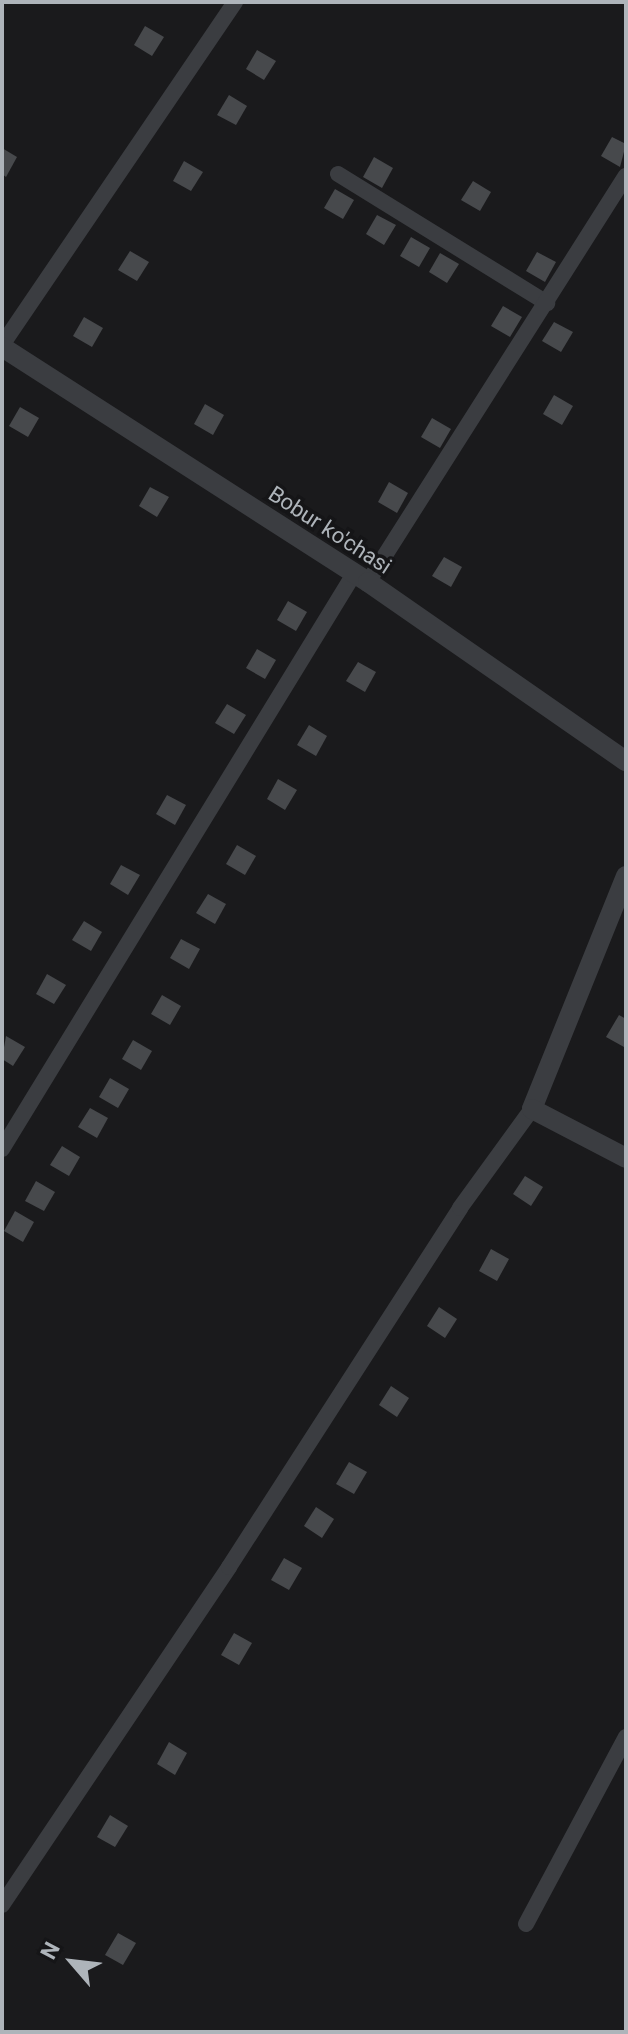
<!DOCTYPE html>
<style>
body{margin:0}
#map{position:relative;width:628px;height:2034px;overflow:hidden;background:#1a1a1c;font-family:Roboto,sans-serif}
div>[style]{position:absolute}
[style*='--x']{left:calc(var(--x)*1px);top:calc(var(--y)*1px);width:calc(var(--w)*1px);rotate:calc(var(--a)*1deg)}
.building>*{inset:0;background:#47494c}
.minor>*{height:16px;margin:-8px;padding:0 8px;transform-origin:8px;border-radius:8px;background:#3b3d41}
.tertiary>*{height:20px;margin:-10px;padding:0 10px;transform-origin:10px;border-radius:10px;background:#3b3d41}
span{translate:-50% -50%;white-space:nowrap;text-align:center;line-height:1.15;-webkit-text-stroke:7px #151517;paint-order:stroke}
.street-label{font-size:22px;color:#aeb4ba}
.frame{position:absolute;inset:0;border:4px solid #aeb4ba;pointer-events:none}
.north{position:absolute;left:32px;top:1922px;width:80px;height:80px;-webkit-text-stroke:6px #151517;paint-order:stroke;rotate:298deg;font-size:22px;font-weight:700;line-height:32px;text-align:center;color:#aeb4ba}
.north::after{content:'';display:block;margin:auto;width:28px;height:36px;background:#aeb4ba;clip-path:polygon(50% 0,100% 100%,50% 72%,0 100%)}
</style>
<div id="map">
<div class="building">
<div style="clip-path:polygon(145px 26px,164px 37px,152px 56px,134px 45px)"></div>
<div style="clip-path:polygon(257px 50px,276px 61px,264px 80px,246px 69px)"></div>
<div style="clip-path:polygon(229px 95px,247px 106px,236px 125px,217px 115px)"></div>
<div style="clip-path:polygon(612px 137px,626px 144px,620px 167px,601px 156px)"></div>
<div style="clip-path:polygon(2px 148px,17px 157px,6px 177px,2px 174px)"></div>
<div style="clip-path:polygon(374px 157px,393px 168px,382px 188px,363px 177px)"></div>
<div style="clip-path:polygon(184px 161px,203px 172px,191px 191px,173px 181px)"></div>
<div style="clip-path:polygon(473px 181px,491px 192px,480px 211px,461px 200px)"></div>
<div style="clip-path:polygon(335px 189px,354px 200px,343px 219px,324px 208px)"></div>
<div style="clip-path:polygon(377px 215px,396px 225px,384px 245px,366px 234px)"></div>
<div style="clip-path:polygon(411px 237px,430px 248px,419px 267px,400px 256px)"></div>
<div style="clip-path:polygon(130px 251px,149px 262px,137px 281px,118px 270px)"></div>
<div style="clip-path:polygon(537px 252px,556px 262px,545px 282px,526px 271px)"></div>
<div style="clip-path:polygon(440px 253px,459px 264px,447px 283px,429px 272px)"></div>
<div style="clip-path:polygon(503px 306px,522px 317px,510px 337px,491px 326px)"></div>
<div style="clip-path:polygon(84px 317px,103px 328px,92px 347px,73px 336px)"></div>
<div style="clip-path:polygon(554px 322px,573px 332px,561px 352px,542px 341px)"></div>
<div style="clip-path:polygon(554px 395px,573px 406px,562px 425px,543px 414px)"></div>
<div style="clip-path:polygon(205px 404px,224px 415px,213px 435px,194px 424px)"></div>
<div style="clip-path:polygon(20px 407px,39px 418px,28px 437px,9px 426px)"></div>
<div style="clip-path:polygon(432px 418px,451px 429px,440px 448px,421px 437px)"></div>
<div style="clip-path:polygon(389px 482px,408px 493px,397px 513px,378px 502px)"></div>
<div style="clip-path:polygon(150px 487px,169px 497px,157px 517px,139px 506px)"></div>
<div style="clip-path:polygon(444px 557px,462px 567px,451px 587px,432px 576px)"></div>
<div style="clip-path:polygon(288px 601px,307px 612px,296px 631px,277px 620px)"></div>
<div style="clip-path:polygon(257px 649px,276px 660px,265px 679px,246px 668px)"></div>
<div style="clip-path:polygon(358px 662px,376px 672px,365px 692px,346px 681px)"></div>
<div style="clip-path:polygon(227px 704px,246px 715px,234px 734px,215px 723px)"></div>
<div style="clip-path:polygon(309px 725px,327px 736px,316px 756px,297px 745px)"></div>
<div style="clip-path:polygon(278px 779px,297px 790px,285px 810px,267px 799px)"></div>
<div style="clip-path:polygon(167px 795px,186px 805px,175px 825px,156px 814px)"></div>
<div style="clip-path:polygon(237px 845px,256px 856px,245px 875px,226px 864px)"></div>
<div style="clip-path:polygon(121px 865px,140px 875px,128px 895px,110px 884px)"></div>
<div style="clip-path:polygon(208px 894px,226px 904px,215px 924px,196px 913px)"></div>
<div style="clip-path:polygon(84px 921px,102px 932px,91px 951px,72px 940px)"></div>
<div style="clip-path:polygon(181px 939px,200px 949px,189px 969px,170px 958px)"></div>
<div style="clip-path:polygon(47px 974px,66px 985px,54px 1004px,36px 994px)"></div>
<div style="clip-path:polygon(162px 995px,181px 1006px,170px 1025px,151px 1014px)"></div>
<div style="clip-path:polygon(619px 1015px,626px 1019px,624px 1047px,606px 1037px)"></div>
<div style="clip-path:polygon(6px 1036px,25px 1047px,13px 1066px,2px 1059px)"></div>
<div style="clip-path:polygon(133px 1040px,152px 1051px,141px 1070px,122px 1059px)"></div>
<div style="clip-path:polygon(110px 1078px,129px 1089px,118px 1108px,99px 1097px)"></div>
<div style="clip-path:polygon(90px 1108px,108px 1118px,97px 1138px,78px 1127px)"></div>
<div style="clip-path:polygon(62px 1146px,80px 1157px,69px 1176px,50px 1165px)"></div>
<div style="clip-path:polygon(525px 1176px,543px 1187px,531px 1206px,513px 1194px)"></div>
<div style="clip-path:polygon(36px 1181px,55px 1192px,44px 1211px,25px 1201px)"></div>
<div style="clip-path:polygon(15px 1211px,34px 1222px,23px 1242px,4px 1231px)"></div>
<div style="clip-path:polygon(491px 1249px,509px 1259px,497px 1281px,479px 1271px)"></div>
<div style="clip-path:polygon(439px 1307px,457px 1319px,445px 1338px,427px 1326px)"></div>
<div style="clip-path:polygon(391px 1386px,409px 1398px,397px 1417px,379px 1405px)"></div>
<div style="clip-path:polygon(349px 1462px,367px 1472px,354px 1494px,336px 1484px)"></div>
<div style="clip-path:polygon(316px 1507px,334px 1519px,322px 1538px,304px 1526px)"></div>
<div style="clip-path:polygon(284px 1558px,302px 1568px,289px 1590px,271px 1580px)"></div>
<div style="clip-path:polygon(234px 1633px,252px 1643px,239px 1665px,221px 1655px)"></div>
<div style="clip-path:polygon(169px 1742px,187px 1753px,175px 1775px,157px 1764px)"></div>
<div style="clip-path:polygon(110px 1815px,128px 1826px,115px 1847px,97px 1837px)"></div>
<div style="clip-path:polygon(118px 1933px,136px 1943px,123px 1965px,105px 1955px)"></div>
</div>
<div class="minor">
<div style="--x:338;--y:174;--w:246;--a:31.7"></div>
<div style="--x:2;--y:345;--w:415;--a:-55.8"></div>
<div style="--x:368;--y:582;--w:481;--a:-57.6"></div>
<div style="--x:2;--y:1149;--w:674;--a:-58.53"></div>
<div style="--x:2;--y:1905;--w:407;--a:-56.1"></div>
<div style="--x:229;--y:1567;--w:427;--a:-57.2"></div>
<div style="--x:460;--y:1208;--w:122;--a:-54"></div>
<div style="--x:526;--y:1924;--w:212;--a:-61.9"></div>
</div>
<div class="tertiary">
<div style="--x:2;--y:347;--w:435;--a:32.7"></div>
<div style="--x:368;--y:582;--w:314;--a:34.8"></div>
<div style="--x:626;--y:876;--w:251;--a:112"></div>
<div style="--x:532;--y:1109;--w:106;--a:27.5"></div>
</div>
<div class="street-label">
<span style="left:330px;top:530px;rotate:33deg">Bobur ko'chasi</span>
</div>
<div class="frame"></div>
<div class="north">N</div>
</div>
